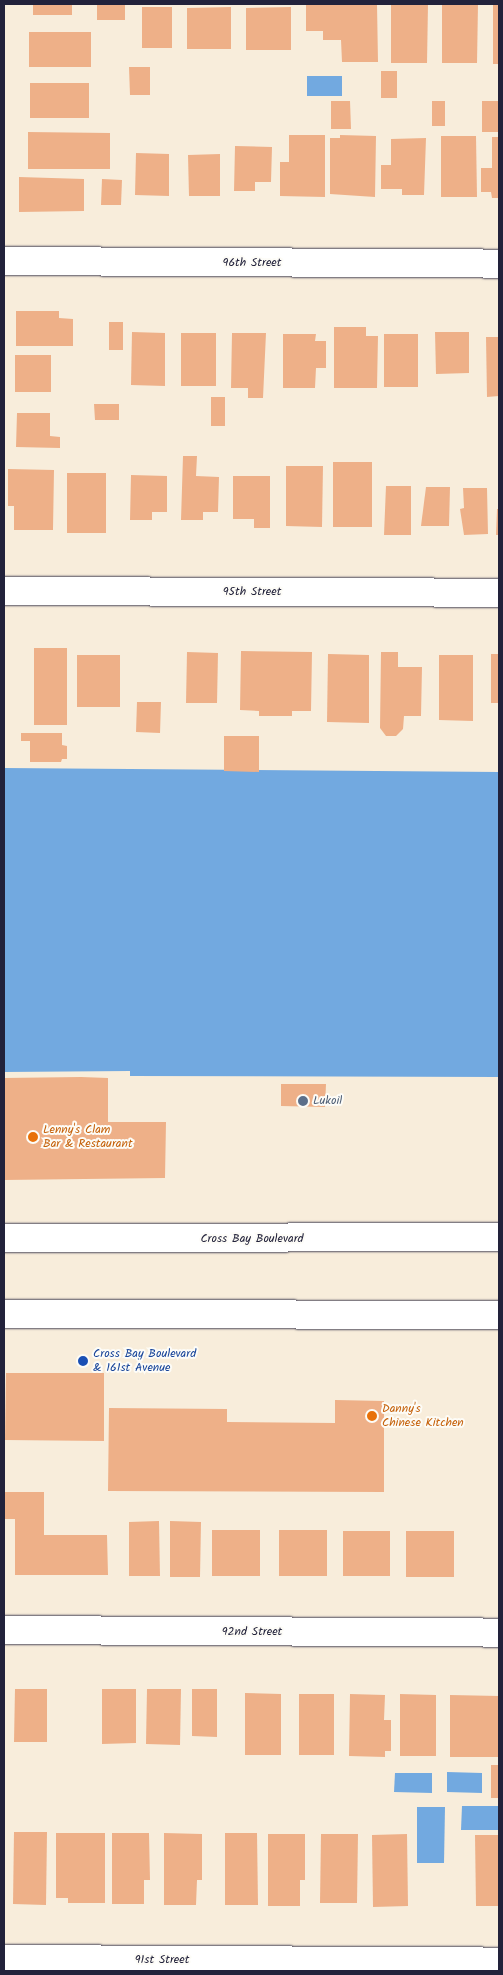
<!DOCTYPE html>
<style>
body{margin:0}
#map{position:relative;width:503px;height:1975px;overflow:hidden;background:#f8eddb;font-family:Kalam,sans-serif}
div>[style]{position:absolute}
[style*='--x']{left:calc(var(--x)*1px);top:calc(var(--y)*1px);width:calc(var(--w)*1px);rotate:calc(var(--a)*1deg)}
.water>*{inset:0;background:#72a9e0}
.building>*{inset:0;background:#eeb088}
.roads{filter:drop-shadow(0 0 1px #424053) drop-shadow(0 0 1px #424053)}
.minor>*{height:28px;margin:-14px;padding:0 14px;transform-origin:14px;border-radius:14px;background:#fff}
.primary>*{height:28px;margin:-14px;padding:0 14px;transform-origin:14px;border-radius:14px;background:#fff}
.dots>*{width:14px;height:14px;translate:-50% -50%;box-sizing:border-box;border:2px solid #fdfcf7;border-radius:50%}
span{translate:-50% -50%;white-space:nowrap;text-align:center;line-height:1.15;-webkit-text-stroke:4px #fdfcf7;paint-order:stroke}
.street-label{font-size:12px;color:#22223b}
.service-label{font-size:12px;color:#4e5e75}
.left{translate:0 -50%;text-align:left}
.food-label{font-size:12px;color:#c56008}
.transit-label{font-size:12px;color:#164399}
.frame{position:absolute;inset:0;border:5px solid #22223b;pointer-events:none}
</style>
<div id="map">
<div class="water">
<div style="clip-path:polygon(307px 76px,342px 76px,342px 96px,307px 96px)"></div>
<div style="clip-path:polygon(4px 768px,499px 772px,499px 1077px,130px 1076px,130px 1071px,4px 1072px)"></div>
<div style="clip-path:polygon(447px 1772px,482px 1773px,482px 1793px,447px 1792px)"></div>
<div style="clip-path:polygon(395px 1773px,432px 1773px,432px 1793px,394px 1792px)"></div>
<div style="clip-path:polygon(462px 1806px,499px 1806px,499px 1830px,461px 1830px)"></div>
<div style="clip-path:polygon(417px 1807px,445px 1807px,444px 1863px,417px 1863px)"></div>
</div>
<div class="building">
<div style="clip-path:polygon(33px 4px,72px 4px,72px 15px,33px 15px)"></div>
<div style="clip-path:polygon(97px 4px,125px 4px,125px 20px,97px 20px)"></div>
<div style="clip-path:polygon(306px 4px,377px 4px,378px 62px,342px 62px,341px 40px,323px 40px,323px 31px,306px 31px)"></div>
<div style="clip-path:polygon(391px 4px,428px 4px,427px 63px,391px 63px)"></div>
<div style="clip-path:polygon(442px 4px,478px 4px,477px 63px,442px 63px)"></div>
<div style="clip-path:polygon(493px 4px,499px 4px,499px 64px,493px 64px)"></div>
<div style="clip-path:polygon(142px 7px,172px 7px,172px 48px,142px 48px)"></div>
<div style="clip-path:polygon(231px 7px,231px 49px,187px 49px,187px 8px)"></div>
<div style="clip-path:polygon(291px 7px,291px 50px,246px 50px,246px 8px)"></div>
<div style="clip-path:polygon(29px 32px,91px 32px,91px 67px,29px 67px)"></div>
<div style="clip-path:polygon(129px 67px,150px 67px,150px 95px,130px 95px)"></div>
<div style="clip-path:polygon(381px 71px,397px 71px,397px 98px,381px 98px)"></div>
<div style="clip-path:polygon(30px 83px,89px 83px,89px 118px,30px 118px)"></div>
<div style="clip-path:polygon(331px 101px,350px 101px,351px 129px,331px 129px)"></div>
<div style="clip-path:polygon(432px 101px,445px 101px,445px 126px,432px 126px)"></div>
<div style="clip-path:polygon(482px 101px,499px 101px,499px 132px,482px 132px)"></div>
<div style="clip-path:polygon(28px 132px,110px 133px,110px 169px,28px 169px)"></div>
<div style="clip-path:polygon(289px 135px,325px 135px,325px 197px,280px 196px,280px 162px,289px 162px)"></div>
<div style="clip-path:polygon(340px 135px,376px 136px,375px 197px,330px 194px,330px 138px,340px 138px)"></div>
<div style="clip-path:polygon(441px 136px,476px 136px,477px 197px,441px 197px)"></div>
<div style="clip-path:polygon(492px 137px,499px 137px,499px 198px,492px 198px,491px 192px,481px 192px,481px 168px,492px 168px)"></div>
<div style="clip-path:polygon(426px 138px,424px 195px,402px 195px,402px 189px,381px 189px,381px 165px,391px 165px,391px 139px)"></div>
<div style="clip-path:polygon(235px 146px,272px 147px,271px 182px,255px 182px,255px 191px,234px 191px)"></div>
<div style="clip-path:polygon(136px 153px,169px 154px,169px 196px,135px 195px)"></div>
<div style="clip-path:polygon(220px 154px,220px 196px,189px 196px,188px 155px)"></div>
<div style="clip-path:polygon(19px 177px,84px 179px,84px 211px,19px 212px)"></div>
<div style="clip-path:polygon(102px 179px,122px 180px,121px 205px,101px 205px)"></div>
<div style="clip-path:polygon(16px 311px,59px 311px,59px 318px,73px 319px,73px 346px,16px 346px)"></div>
<div style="clip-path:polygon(109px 322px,123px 322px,123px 350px,109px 350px)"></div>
<div style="clip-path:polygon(334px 327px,366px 327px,366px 336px,378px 336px,377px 388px,334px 388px)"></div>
<div style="clip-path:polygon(132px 332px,165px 333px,165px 386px,131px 385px)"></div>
<div style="clip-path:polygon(435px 332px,469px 332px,469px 373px,436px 374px)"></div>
<div style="clip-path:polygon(181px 333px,216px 333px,216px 386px,181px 386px)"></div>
<div style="clip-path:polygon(232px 333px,266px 333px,263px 398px,248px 398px,248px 388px,231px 388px)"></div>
<div style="clip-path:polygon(283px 334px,316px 334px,315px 341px,326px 341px,326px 368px,316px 368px,315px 388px,283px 388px)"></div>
<div style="clip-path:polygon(384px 334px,418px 334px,418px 387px,384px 387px)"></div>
<div style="clip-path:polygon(486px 337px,499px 337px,499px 396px,487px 397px)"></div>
<div style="clip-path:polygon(15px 355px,51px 355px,51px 392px,15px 392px)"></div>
<div style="clip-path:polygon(211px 397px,225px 397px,225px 426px,211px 426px)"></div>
<div style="clip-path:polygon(94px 404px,119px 404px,119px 420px,95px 420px)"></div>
<div style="clip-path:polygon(17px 413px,50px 413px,50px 436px,60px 437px,60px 448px,16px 447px)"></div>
<div style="clip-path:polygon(183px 456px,197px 456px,196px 476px,219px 477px,218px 512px,203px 512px,203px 520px,181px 520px)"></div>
<div style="clip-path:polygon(333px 462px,372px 462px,372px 527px,333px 527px)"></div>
<div style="clip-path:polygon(286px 466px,323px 466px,322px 527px,286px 526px)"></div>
<div style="clip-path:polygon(8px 469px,54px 470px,53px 530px,14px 530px,14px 506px,8px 506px)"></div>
<div style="clip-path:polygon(67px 473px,106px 473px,106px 533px,67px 533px)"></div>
<div style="clip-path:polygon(131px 475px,167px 476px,167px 512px,152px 512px,152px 520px,130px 520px)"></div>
<div style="clip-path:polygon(233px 476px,270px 476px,270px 528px,254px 528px,254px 519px,233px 519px)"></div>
<div style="clip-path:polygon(386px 486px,411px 486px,411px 535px,384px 535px)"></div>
<div style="clip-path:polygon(426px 487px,450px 487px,449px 526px,421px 526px)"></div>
<div style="clip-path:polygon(463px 488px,487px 488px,488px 534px,464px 535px,460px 509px,464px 508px)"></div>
<div style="clip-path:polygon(497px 509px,499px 509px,499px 535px,496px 535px)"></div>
<div style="clip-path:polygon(34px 648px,67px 648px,67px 725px,34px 725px)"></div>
<div style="clip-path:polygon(241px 651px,312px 652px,311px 711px,292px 711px,292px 716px,259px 716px,259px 711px,240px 710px)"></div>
<div style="clip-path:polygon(187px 652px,218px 653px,217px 703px,186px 703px)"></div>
<div style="clip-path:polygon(381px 652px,398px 652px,398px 667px,422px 667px,421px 716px,404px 716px,403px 729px,396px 736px,386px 736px,380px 728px)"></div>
<div style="clip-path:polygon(328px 654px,369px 655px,369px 723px,327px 722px)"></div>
<div style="clip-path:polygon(491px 654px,499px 654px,499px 703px,491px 703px)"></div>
<div style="clip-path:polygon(77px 655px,120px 655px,120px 707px,77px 707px)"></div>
<div style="clip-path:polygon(439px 655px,473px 655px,473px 721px,439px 720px)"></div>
<div style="clip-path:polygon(137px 702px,161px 702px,160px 733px,136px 732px)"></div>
<div style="clip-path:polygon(21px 733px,62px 733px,62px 745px,67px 746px,67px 759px,62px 759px,61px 762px,30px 762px,30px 741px,21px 741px)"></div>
<div style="clip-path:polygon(224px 736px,259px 736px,259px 772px,224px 771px)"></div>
<div style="clip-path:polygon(81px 1077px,108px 1078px,108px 1122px,166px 1122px,165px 1178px,4px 1180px,4px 1078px)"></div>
<div style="clip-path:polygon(281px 1084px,326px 1084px,325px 1107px,281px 1106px)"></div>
<div style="clip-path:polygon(6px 1373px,104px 1373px,104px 1441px,5px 1440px)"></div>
<div style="clip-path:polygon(335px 1400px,384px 1401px,384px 1492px,108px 1491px,109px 1408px,227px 1409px,227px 1422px,335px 1423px)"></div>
<div style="clip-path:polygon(4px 1492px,44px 1492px,44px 1535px,107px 1535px,108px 1575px,15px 1575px,15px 1519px,4px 1519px)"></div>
<div style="clip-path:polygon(159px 1521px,160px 1576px,129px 1576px,129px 1522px)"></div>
<div style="clip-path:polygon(170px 1521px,201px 1522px,200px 1577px,170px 1577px)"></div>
<div style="clip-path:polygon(212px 1530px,260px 1530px,260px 1576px,212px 1576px)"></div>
<div style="clip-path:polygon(279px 1530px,327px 1530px,327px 1576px,279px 1576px)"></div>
<div style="clip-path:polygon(343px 1531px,390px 1531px,390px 1576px,343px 1576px)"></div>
<div style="clip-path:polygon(406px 1531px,454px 1531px,454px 1577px,406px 1577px)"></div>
<div style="clip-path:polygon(15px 1689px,47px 1689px,47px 1742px,14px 1742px)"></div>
<div style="clip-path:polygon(102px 1689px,136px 1689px,136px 1743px,102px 1744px)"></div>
<div style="clip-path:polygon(147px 1689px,181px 1689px,180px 1745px,146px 1744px)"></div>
<div style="clip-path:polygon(192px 1689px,217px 1689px,217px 1737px,192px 1736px)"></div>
<div style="clip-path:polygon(245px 1693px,281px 1694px,281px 1755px,245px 1755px)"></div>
<div style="clip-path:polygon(299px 1694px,334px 1694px,334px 1755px,299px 1755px)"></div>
<div style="clip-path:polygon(350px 1694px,385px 1695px,384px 1720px,391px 1720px,391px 1751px,385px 1751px,385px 1757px,349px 1756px)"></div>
<div style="clip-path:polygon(400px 1694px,436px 1695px,436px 1756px,400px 1756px)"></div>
<div style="clip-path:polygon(450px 1695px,499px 1696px,499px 1757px,450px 1757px)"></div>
<div style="clip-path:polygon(491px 1765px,499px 1765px,499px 1798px,491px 1798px)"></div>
<div style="clip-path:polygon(14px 1832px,47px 1832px,46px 1905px,13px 1904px)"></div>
<div style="clip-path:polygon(56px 1833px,105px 1833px,105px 1903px,68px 1903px,68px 1898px,56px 1898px)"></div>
<div style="clip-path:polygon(112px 1833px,149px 1833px,150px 1880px,144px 1880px,144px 1904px,112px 1904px)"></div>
<div style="clip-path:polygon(164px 1833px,202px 1834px,202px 1880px,197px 1880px,196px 1905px,164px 1905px)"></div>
<div style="clip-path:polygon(225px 1833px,257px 1833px,258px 1905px,225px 1905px)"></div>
<div style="clip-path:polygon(268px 1834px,305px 1834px,305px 1880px,300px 1880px,300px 1906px,268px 1906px)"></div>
<div style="clip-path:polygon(321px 1834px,358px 1834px,357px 1903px,320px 1903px)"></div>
<div style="clip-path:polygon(407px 1834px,408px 1906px,373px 1907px,372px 1835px)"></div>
<div style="clip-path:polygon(475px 1835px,499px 1835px,499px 1906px,476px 1906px)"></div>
</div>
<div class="roads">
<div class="minor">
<div style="--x:4;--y:261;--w:495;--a:0.3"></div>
<div style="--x:4;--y:591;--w:495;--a:0.2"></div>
<div style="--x:4;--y:1630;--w:495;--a:0.3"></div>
<div style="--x:4;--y:1959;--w:495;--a:0.3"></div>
</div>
<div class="primary">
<div style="--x:4;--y:1238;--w:495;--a:-0.1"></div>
<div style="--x:4;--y:1314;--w:495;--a:0.1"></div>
</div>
</div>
<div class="dots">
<div style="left:303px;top:1101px;background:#5c6f8a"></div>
<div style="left:33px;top:1137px;background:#e8710a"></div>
<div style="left:83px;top:1361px;background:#1a4fb4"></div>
<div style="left:372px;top:1416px;background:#e8710a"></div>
</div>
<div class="street-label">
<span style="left:252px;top:263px">96th Street</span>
<span style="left:252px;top:592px">95th Street</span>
<span style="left:252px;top:1239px">Cross Bay Boulevard</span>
<span style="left:252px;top:1632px">92nd Street</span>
<span style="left:162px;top:1960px">91st Street</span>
</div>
<div class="service-label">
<span class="left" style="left:313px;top:1101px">Lukoil</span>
</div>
<div class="food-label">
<span class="left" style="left:43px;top:1137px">Lenny's Clam<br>Bar &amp; Restaurant</span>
<span class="left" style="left:382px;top:1416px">Danny's<br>Chinese Kitchen</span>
</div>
<div class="transit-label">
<span class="left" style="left:93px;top:1361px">Cross Bay Boulevard<br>&amp; 161st Avenue</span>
</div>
<div class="frame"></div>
</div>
